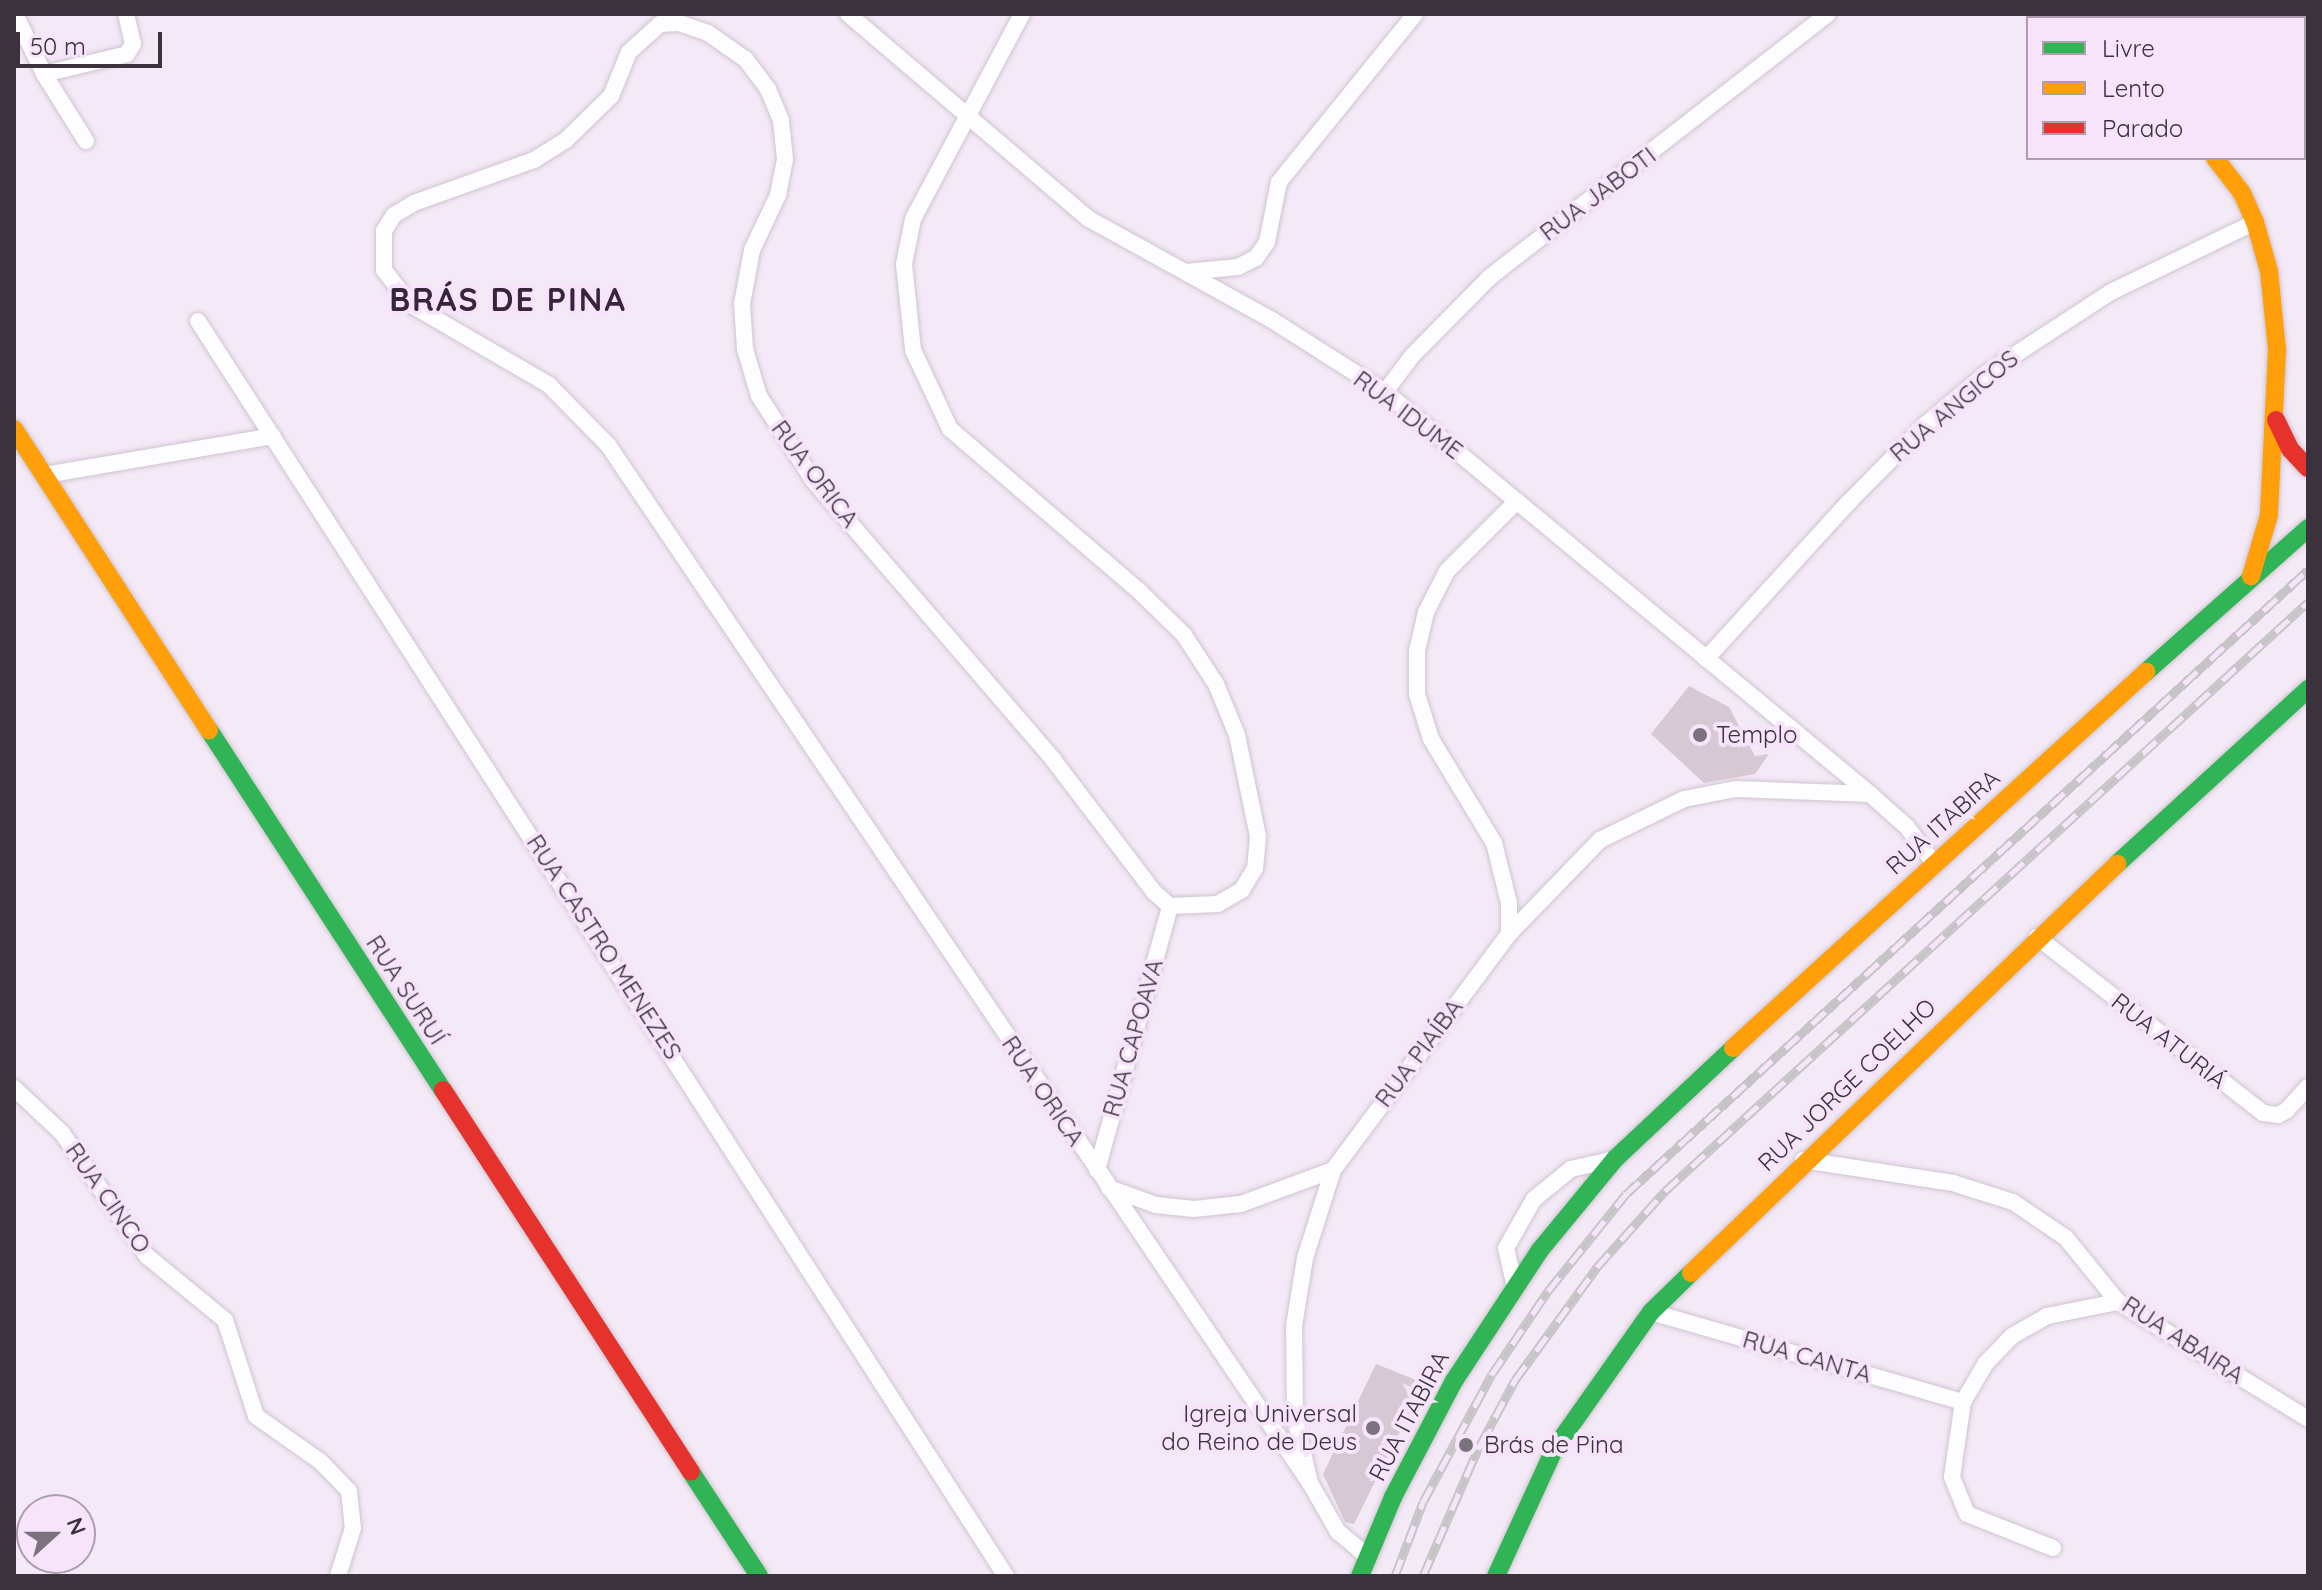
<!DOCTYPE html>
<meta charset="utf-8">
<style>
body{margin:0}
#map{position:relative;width:2322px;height:1590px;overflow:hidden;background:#f4e9f6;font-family:Quicksand,sans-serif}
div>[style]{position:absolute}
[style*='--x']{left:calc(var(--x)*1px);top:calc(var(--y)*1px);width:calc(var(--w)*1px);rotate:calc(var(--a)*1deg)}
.river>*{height:34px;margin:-17px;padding:0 17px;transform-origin:17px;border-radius:17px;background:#c3d1f2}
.building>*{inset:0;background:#d7c9d3}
.roads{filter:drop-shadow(0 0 2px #cec5d0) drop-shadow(0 0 2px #cec5d0)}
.street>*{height:16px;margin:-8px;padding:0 8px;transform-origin:8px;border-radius:8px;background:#fdfcfe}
.fast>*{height:18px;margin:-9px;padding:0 9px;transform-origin:9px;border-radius:9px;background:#30b455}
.slow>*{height:18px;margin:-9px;padding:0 9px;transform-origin:9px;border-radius:9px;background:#ff9f0a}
.jam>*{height:18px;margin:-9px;padding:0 9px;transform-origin:9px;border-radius:9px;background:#e5322d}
.rail>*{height:9px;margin-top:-4.5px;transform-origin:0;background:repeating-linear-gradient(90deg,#f7e4fb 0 18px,#c6c4c6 0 36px);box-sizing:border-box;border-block:2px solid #c6c4c6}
.dots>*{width:22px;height:22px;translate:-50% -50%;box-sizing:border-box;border:4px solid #f7e4fb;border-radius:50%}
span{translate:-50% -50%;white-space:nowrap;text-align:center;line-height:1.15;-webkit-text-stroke:8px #f7e4fb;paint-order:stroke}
.street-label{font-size:24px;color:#3b323d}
.poi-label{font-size:24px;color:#3b323d}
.left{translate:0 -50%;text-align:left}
.right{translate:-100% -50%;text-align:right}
.district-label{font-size:32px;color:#36253b;font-weight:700;letter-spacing:2px}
.frame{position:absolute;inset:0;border:16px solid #3b323d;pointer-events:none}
.legend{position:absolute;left:2026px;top:16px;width:280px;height:144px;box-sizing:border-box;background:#f7e4fb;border:2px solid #ac9daf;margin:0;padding:10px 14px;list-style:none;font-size:24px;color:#3b323d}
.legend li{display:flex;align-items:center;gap:16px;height:40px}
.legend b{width:40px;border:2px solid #ac9daf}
.north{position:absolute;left:16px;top:1494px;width:80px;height:80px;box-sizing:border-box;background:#f7e4fb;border:2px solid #ac9daf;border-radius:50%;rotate:69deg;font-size:22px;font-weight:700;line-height:32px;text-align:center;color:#3b323d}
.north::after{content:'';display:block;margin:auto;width:28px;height:36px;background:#7c727e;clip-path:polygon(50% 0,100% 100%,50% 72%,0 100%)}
.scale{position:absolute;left:16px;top:32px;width:146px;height:36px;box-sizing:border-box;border:4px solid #3b323d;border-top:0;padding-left:10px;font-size:24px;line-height:28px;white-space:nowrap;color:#3b323d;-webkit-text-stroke:6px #f7e4fb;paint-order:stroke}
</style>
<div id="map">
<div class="river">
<div style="--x:2249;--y:14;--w:4;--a:63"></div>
<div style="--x:2304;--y:80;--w:4;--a:27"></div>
</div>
<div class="building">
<div style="clip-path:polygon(1689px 686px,1729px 707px,1755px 756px,1769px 754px,1755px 774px,1704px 783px,1651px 734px)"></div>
<div style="clip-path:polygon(1376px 1364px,1424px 1383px,1354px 1524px,1345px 1522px,1323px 1474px)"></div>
</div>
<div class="roads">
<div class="street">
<div style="--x:15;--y:14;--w:67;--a:64.2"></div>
<div style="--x:44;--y:74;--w:79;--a:57.9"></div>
<div style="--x:848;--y:14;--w:316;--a:40.4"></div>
<div style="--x:1089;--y:219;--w:209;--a:28.9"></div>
<div style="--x:1272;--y:320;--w:134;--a:32.5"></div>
<div style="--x:1385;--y:392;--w:630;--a:39.65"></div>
<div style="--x:1870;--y:794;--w:50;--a:41.7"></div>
<div style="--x:1907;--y:827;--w:44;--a:53.4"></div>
<div style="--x:1022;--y:14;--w:232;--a:118"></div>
<div style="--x:913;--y:219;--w:46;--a:101.3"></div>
<div style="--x:904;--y:264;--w:86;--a:84"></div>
<div style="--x:913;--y:350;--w:87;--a:64.9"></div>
<div style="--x:950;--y:429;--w:250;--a:40.6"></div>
<div style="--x:1140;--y:592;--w:62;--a:44.3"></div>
<div style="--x:1184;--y:635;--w:59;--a:56.9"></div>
<div style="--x:1216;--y:684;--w:55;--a:67.6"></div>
<div style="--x:1237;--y:735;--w:103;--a:78.3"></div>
<div style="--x:1258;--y:836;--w:32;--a:95"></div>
<div style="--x:1255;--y:868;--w:26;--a:121"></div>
<div style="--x:1242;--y:890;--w:28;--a:150"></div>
<div style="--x:1218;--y:904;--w:48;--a:177.6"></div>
<div style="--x:1170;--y:906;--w:21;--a:-139"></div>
<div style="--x:1154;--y:892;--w:168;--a:-127.3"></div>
<div style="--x:1052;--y:758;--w:367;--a:-130.7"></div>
<div style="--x:813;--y:480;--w:100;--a:-122.7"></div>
<div style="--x:759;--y:396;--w:49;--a:-106.6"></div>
<div style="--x:745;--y:349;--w:45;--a:-93.8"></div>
<div style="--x:742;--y:304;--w:55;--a:-79.5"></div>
<div style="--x:752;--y:250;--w:61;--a:-64.7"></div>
<div style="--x:778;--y:195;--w:37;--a:-79"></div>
<div style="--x:785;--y:159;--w:39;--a:-96"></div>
<div style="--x:781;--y:120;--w:34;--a:-113"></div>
<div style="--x:768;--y:89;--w:38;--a:-127"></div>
<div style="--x:745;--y:59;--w:45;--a:-144.9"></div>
<div style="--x:708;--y:33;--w:31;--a:-161"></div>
<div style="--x:679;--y:23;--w:19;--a:177"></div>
<div style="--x:660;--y:24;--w:42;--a:137.9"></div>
<div style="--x:629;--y:52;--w:48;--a:112.2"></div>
<div style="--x:611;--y:96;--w:63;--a:135.6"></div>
<div style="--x:566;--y:140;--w:38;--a:148"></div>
<div style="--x:534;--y:160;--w:127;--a:160.3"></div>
<div style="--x:414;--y:203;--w:23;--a:149"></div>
<div style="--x:394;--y:215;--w:19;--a:122"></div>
<div style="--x:384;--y:231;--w:39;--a:90"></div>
<div style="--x:384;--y:270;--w:43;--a:52.6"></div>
<div style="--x:410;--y:304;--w:161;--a:30.2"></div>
<div style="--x:549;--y:385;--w:84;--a:45.5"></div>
<div style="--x:608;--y:445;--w:1253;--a:55.93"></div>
<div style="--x:2170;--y:14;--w:4;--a:76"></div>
<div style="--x:44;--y:74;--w:85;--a:-13.5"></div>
<div style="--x:127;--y:54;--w:12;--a:-59"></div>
<div style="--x:133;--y:44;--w:31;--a:-103"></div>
<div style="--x:1186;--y:272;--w:52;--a:-5.5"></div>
<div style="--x:1238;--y:267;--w:20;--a:-27"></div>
<div style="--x:1256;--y:258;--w:19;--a:-55"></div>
<div style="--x:1267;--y:242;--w:61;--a:-78.7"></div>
<div style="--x:1279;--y:182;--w:216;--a:-51"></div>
<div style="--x:198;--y:321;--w:1493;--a:57.23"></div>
<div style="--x:1385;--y:392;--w:45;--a:-53.1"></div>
<div style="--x:1412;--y:356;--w:111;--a:-45.4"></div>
<div style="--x:1490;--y:277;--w:428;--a:-37.9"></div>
<div style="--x:45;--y:475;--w:231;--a:-9.7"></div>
<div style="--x:1706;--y:659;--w:212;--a:-47.7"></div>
<div style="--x:1849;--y:502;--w:108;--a:-45.4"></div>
<div style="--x:1925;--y:425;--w:81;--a:-40"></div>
<div style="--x:1987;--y:373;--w:148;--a:-33.2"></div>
<div style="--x:2111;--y:292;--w:160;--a:-25.9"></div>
<div style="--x:1509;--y:934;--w:31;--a:-90"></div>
<div style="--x:1509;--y:903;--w:62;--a:-104"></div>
<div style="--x:1494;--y:843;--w:122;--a:-121.2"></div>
<div style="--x:1431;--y:739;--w:47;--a:-107.3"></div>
<div style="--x:1417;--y:694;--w:43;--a:-90"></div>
<div style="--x:1417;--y:651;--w:40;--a:-77"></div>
<div style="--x:1426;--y:612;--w:46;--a:-62.9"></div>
<div style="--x:1447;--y:571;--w:99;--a:-45"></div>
<div style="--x:2037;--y:937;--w:286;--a:37.9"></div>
<div style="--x:2263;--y:1113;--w:15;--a:8"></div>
<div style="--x:2278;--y:1115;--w:10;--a:-29"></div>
<div style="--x:2287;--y:1110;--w:31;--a:-48"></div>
<div style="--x:14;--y:1088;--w:66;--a:43.2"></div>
<div style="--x:62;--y:1133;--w:150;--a:55.4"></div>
<div style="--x:147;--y:1256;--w:101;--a:39.4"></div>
<div style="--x:225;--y:1320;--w:101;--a:72.1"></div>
<div style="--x:256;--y:1416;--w:80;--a:35.3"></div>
<div style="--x:321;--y:1462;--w:40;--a:46"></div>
<div style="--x:349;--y:1491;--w:37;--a:84"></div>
<div style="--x:353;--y:1528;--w:50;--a:107.4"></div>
<div style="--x:1803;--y:1160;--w:152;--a:8.7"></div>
<div style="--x:1953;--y:1183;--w:63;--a:17.6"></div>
<div style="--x:2013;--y:1202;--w:64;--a:34.2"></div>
<div style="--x:2066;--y:1238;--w:82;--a:50.9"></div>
<div style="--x:2118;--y:1302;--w:223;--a:31.6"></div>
<div style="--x:1097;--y:1170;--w:274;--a:-74.5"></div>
<div style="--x:1109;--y:1188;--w:50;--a:19.9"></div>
<div style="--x:1156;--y:1205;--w:38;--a:6"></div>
<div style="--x:1194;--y:1209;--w:47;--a:-6.1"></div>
<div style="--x:1241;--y:1204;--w:98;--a:-20.3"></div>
<div style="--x:1515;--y:1287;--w:40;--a:-103"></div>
<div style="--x:1506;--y:1248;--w:56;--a:-60.3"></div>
<div style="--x:1534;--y:1199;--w:48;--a:-39"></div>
<div style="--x:1571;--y:1169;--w:45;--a:-12.8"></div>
<div style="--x:1651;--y:1312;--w:325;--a:16.1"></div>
<div style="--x:2053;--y:1548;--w:92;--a:-158.4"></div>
<div style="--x:1967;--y:1514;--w:40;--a:-112"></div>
<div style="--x:1952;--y:1477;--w:76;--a:-81.7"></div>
<div style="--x:1963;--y:1402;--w:45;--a:-59.5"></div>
<div style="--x:1986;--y:1363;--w:37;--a:-46"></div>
<div style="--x:2012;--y:1336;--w:40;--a:-29.7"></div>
<div style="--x:2047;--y:1316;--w:72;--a:-11.2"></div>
<div style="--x:1367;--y:1556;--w:38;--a:-140"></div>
<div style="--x:1338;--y:1532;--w:56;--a:-119.7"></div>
<div style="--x:1310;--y:1483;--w:67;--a:-103"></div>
<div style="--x:1295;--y:1418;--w:92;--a:-90.6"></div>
<div style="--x:1294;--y:1326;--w:69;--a:-80.8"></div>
<div style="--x:1305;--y:1258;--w:92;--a:-72.3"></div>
<div style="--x:1333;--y:1170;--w:294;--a:-53.3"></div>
<div style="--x:1509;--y:934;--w:131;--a:-45.9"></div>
<div style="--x:1600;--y:840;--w:93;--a:-26"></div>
<div style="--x:1684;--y:799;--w:53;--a:-10.9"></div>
<div style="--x:1736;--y:789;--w:134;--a:2.1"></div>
</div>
<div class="fast">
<div style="--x:2216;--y:18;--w:9;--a:-27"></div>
<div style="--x:2146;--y:672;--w:217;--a:-41.6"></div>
<div style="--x:209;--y:730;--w:429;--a:57"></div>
<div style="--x:2117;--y:864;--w:259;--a:-42.5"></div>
<div style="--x:691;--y:1472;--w:124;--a:56.8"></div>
<div style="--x:1360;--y:1576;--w:86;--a:-67.3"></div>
<div style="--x:1393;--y:1497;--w:131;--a:-62.3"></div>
<div style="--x:1454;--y:1381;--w:157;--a:-56.7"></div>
<div style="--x:1540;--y:1250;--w:118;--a:-50.5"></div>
<div style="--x:1615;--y:1159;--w:162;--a:-43.2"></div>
<div style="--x:1496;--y:1576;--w:141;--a:-65.3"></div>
<div style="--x:1555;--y:1448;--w:166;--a:-54.8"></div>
<div style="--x:1651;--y:1312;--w:56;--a:-44.3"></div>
</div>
<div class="slow">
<div style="--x:2215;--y:158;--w:44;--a:52.4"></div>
<div style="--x:2242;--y:193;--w:32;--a:66"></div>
<div style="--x:2255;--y:222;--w:51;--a:74.1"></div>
<div style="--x:2269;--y:271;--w:79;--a:84.2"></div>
<div style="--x:2277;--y:350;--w:165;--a:92.8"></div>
<div style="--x:2269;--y:515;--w:64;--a:106.4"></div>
<div style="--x:14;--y:429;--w:359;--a:57.1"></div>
<div style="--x:1733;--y:1048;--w:559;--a:-42.32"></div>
<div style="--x:1691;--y:1273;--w:591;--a:-43.83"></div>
</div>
<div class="jam">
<div style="--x:2085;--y:14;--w:6;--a:45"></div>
<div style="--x:2124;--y:14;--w:24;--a:9"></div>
<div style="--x:2276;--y:420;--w:32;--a:64"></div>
<div style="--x:2290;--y:449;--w:26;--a:47"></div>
<div style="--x:443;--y:1090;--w:455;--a:57"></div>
</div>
</div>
<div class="rail">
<div style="--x:1395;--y:1576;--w:79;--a:-69.3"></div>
<div style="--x:1423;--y:1502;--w:145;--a:-61.7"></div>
<div style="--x:1492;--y:1374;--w:100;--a:-56"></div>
<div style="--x:1548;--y:1291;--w:124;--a:-51.2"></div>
<div style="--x:1626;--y:1194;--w:924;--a:-42.46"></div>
<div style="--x:1423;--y:1576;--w:138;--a:-66.6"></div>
<div style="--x:1478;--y:1449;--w:78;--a:-61.8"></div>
<div style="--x:1515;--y:1380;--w:140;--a:-54"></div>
<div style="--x:1597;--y:1267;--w:102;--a:-48.2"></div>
<div style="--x:1665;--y:1191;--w:872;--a:-42.49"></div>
</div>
<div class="dots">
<div style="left:1700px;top:735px;background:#7c727e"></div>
<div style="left:1373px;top:1428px;background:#7c727e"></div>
<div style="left:1466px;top:1445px;background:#7c727e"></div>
</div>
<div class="street-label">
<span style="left:1598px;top:194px;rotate:-37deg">RUA JABOTI</span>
<span style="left:1954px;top:406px;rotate:-40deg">RUA ANGICOS</span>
<span style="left:1408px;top:415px;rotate:37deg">RUA IDUME</span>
<span style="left:815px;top:474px;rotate:53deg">RUA ORICA</span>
<span style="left:1943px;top:822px;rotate:-42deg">RUA ITABIRA</span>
<span style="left:604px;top:947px;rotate:57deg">RUA CASTRO MENEZES</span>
<span style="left:406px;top:990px;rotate:57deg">RUA SURUÍ</span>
<span style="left:1133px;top:1038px;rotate:-74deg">RUA CAPOAVA</span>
<span style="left:2169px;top:1041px;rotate:38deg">RUA ATURIÁ</span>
<span style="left:1419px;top:1053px;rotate:-53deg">RUA PIAÍBA</span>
<span style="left:1847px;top:1085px;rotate:-44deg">RUA JORGE COELHO</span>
<span style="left:1043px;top:1091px;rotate:56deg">RUA ORICA</span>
<span style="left:108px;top:1198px;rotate:55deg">RUA CINCO</span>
<span style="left:2183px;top:1340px;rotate:33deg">RUA ABAIRA</span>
<span style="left:1807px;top:1357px;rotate:16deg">RUA CANTA</span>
<span style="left:1409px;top:1416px;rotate:-62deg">RUA ITABIRA</span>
</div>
<div class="poi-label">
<span class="left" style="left:1716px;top:735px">Templo</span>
<span class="right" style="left:1357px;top:1428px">Igreja Universal<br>do Reino de Deus</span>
<span class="left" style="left:1484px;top:1445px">Brás de Pina</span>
</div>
<div class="district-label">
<span style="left:508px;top:299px">BRÁS DE PINA</span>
</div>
<div class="frame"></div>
<ul class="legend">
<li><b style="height:10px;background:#30b455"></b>Livre</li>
<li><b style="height:10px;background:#ff9f0a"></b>Lento</li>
<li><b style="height:10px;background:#e5322d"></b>Parado</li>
</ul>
<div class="north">N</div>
<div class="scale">50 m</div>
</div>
